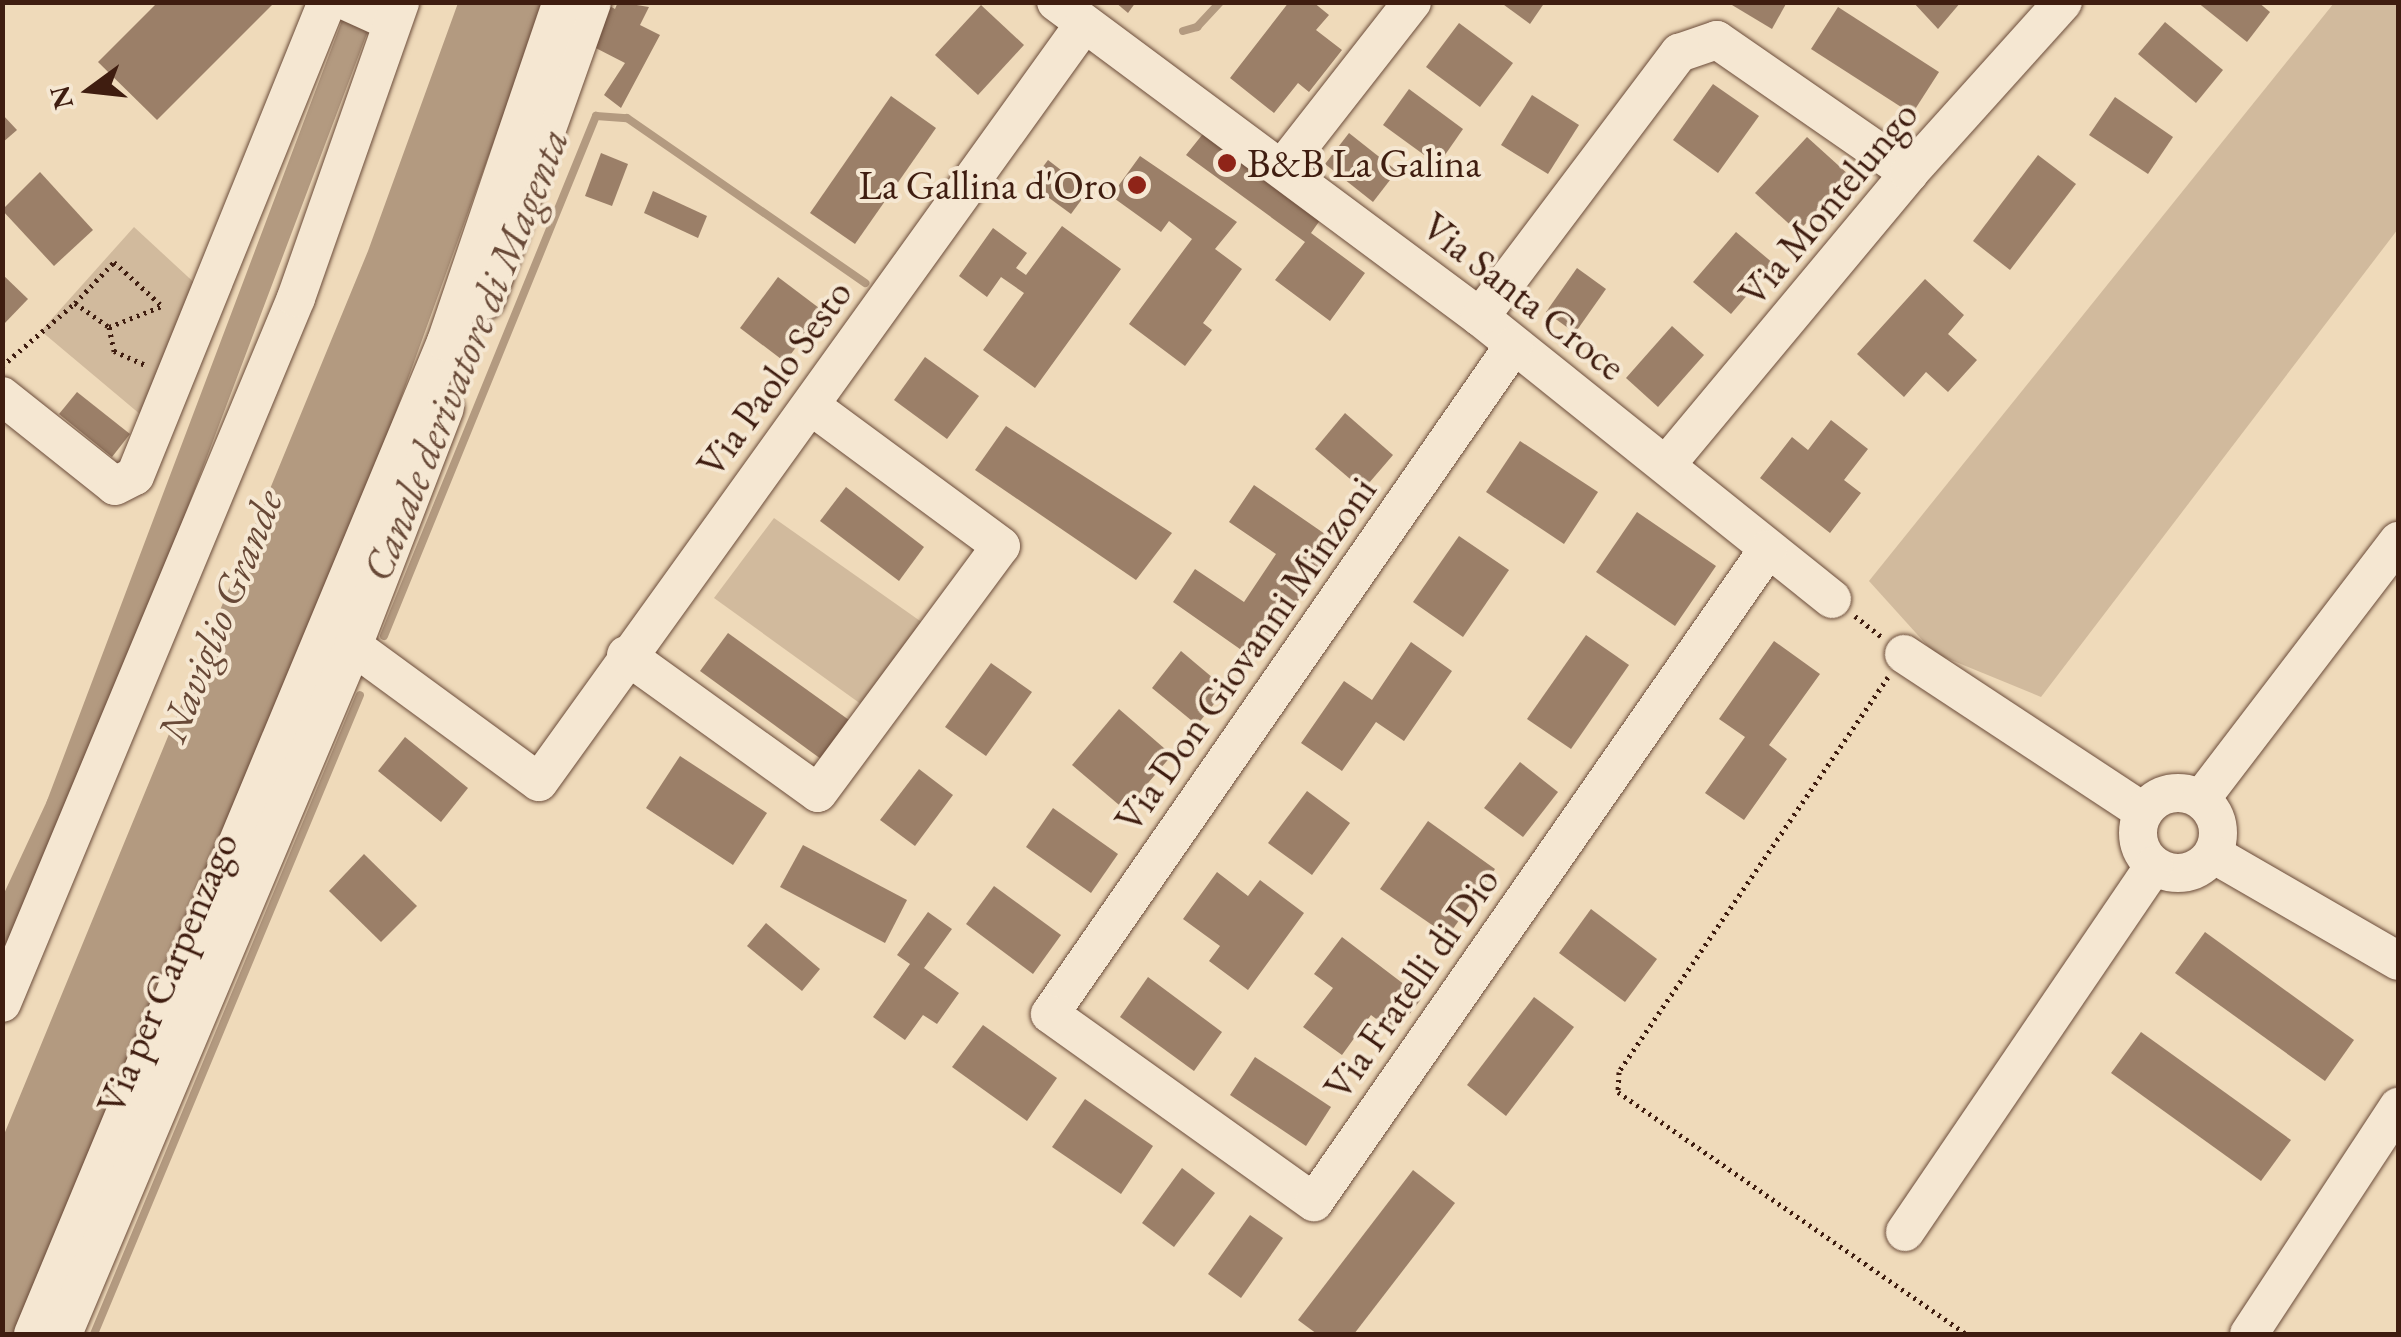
<!DOCTYPE html>
<style>
body{margin:0}
#map{position:relative;width:2401px;height:1337px;overflow:hidden;background:#efdaba;font-family:"EB Garamond",serif}
div>[style]{position:absolute}
[style*='--x']{left:calc(var(--x)*1px);top:calc(var(--y)*1px);width:calc(var(--w)*1px);rotate:calc(var(--a)*1deg)}
.green>*{inset:0;background:#d1ba9d}
.water>*{inset:0;background:#b39a80}
.stream>*{height:8px;margin:-4px;padding:0 4px;transform-origin:4px;border-radius:4px;background:#b39a80}
.canal>*{height:28px;margin:-14px;padding:0 14px;transform-origin:14px;border-radius:14px;background:#b39a80}
.building>*{inset:0;background:#9b7f68}
.path>*{height:5px;margin-top:-2.5px;transform-origin:0;background:repeating-linear-gradient(90deg,#3f1d10 0 2.5px,transparent 0 7.5px)}
.roads{filter:drop-shadow(0 0 2px #6b4c3a) drop-shadow(0 0 2px #6b4c3a)}
.minor>*{height:38px;margin:-19px;padding:0 19px;transform-origin:19px;border-radius:19px;background:#f5e7d2}
.minor>.ring{margin:-19px;padding:0;box-sizing:content-box;background:none;border:38px solid #f5e7d2;border-radius:50%}
.dots>*{width:28px;height:28px;translate:-50% -50%;box-sizing:border-box;border:5px solid #f5e7d2;border-radius:50%}
span{translate:-50% -50%;white-space:nowrap;text-align:center;line-height:1.15;-webkit-text-stroke:8px #f5e7d2;paint-order:stroke}
.poi-label{font-size:40px;color:#3f1d10}
.left{translate:0 -50%;text-align:left}
.right{translate:-100% -50%;text-align:right}
.street-label{font-size:40px;color:#3f1d10}
.water-label{font-size:42px;color:#684937;font-style:italic}
.frame{position:absolute;inset:0;border:5px solid #3f1d10;pointer-events:none}
.north{position:absolute;left:40px;top:40px;width:100px;height:100px;-webkit-text-stroke:8px #f5e7d2;paint-order:stroke;rotate:255deg;font-size:28px;font-weight:700;line-height:40px;text-align:center;color:#3f1d10}
.north::after{content:'';display:block;margin:auto;width:35px;height:45px;background:#3f1d10;clip-path:polygon(50% 0,100% 100%,50% 72%,0 100%)}
</style>
<div id="map">
<div class="green">
<div style="clip-path:polygon(2334px 3px,2398px 3px,2398px 229px,2041px 697px,1934px 653px,1869px 581px)"></div>
<div style="clip-path:polygon(134px 227px,200px 288px,147px 420px,41px 331px)"></div>
<div style="clip-path:polygon(774px 518px,923px 623px,865px 707px,714px 598px)"></div>
</div>
<div class="water">
<div style="clip-path:polygon(458px 3px,544px 3px,338px 572px,17px 1334px,3px 1334px,3px 1137px,368px 251px)"></div>
</div>
<div class="stream">
<div style="--x:1183;--y:31;--w:15;--a:-16"></div>
<div style="--x:1197;--y:27;--w:34;--a:-47"></div>
<div style="--x:384;--y:636;--w:562;--a:-67.82"></div>
<div style="--x:596;--y:116;--w:31;--a:4"></div>
<div style="--x:627;--y:118;--w:290;--a:34.7"></div>
<div style="--x:94;--y:1334;--w:692;--a:-67.4"></div>
</div>
<div class="canal">
<div style="--x:2;--y:931;--w:138;--a:-65.1"></div>
<div style="--x:60;--y:806;--w:860;--a:-69.29"></div>
</div>
<div class="building">
<div style="clip-path:polygon(158px 2px,275px 2px,157px 120px,98px 62px)"></div>
<div style="clip-path:polygon(618px 2px,649px 7px,640px 25px,660px 35px,621px 108px,604px 95px,625px 63px,586px 43px,606px 4px,615px 9px)"></div>
<div style="clip-path:polygon(1115px 2px,1136px 2px,1128px 13px)"></div>
<div style="clip-path:polygon(1289px 2px,1313px 2px,1329px 15px,1316px 30px,1342px 50px,1309px 92px,1298px 83px,1274px 113px,1230px 78px)"></div>
<div style="clip-path:polygon(1500px 2px,1545px 2px,1530px 24px)"></div>
<div style="clip-path:polygon(1727px 2px,1787px 2px,1772px 29px)"></div>
<div style="clip-path:polygon(1913px 2px,1961px 2px,1938px 29px)"></div>
<div style="clip-path:polygon(2197px 2px,2258px 2px,2270px 12px,2247px 42px)"></div>
<div style="clip-path:polygon(981px 5px,1024px 45px,978px 95px,935px 55px)"></div>
<div style="clip-path:polygon(1838px 7px,1939px 72px,1912px 114px,1811px 49px)"></div>
<div style="clip-path:polygon(2165px 22px,2223px 70px,2196px 103px,2138px 54px)"></div>
<div style="clip-path:polygon(1459px 23px,1513px 63px,1480px 107px,1426px 67px)"></div>
<div style="clip-path:polygon(1713px 84px,1759px 116px,1718px 173px,1673px 140px)"></div>
<div style="clip-path:polygon(1409px 89px,1463px 129px,1438px 165px,1383px 125px)"></div>
<div style="clip-path:polygon(1532px 95px,1579px 125px,1548px 174px,1501px 145px)"></div>
<div style="clip-path:polygon(891px 96px,936px 128px,855px 244px,810px 213px)"></div>
<div style="clip-path:polygon(2115px 97px,2173px 137px,2148px 174px,2089px 135px)"></div>
<div style="clip-path:polygon(2px 114px,17px 130px,2px 143px)"></div>
<div style="clip-path:polygon(1206px 130px,1323px 216px,1311px 233px,1365px 273px,1330px 321px,1275px 280px,1305px 242px,1186px 155px)"></div>
<div style="clip-path:polygon(1349px 133px,1397px 171px,1373px 202px,1325px 164px)"></div>
<div style="clip-path:polygon(1807px 137px,1849px 175px,1798px 232px,1755px 193px)"></div>
<div style="clip-path:polygon(601px 153px,628px 164px,612px 206px,585px 196px)"></div>
<div style="clip-path:polygon(2038px 155px,2076px 184px,2010px 270px,1973px 241px)"></div>
<div style="clip-path:polygon(1140px 156px,1237px 222px,1215px 249px,1242px 269px,1203px 323px,1212px 330px,1185px 366px,1129px 324px,1192px 239px,1169px 221px,1161px 232px,1111px 196px)"></div>
<div style="clip-path:polygon(1048px 160px,1088px 191px,1071px 214px,1030px 184px)"></div>
<div style="clip-path:polygon(40px 172px,93px 230px,54px 266px,2px 210px)"></div>
<div style="clip-path:polygon(653px 191px,707px 216px,698px 238px,644px 213px)"></div>
<div style="clip-path:polygon(1062px 226px,1121px 269px,1035px 388px,983px 350px,1024px 293px,1001px 277px,987px 297px,959px 276px,993px 228px,1027px 253px,1016px 268px,1026px 275px)"></div>
<div style="clip-path:polygon(1736px 232px,1774px 264px,1731px 314px,1693px 282px)"></div>
<div style="clip-path:polygon(1577px 268px,1606px 289px,1575px 333px,1546px 312px)"></div>
<div style="clip-path:polygon(2px 274px,28px 299px,2px 326px)"></div>
<div style="clip-path:polygon(778px 277px,823px 311px,785px 362px,740px 328px)"></div>
<div style="clip-path:polygon(1925px 279px,1964px 315px,1948px 334px,1977px 360px,1948px 392px,1926px 372px,1904px 397px,1857px 354px)"></div>
<div style="clip-path:polygon(1672px 326px,1704px 355px,1658px 407px,1626px 378px)"></div>
<div style="clip-path:polygon(925px 357px,979px 396px,947px 439px,894px 400px)"></div>
<div style="clip-path:polygon(77px 392px,130px 434px,112px 457px,59px 414px)"></div>
<div style="clip-path:polygon(1345px 413px,1393px 455px,1363px 490px,1315px 449px)"></div>
<div style="clip-path:polygon(1831px 420px,1868px 449px,1844px 480px,1861px 493px,1830px 533px,1760px 478px,1792px 437px,1808px 450px)"></div>
<div style="clip-path:polygon(1006px 426px,1172px 533px,1136px 580px,975px 470px)"></div>
<div style="clip-path:polygon(1520px 441px,1598px 492px,1564px 544px,1486px 492px)"></div>
<div style="clip-path:polygon(1254px 485px,1338px 543px,1257px 661px,1173px 602px,1195px 569px,1244px 602px,1276px 554px,1229px 522px)"></div>
<div style="clip-path:polygon(846px 487px,924px 547px,899px 581px,820px 521px)"></div>
<div style="clip-path:polygon(1637px 512px,1716px 566px,1675px 626px,1596px 572px)"></div>
<div style="clip-path:polygon(1459px 536px,1509px 570px,1463px 637px,1413px 602px)"></div>
<div style="clip-path:polygon(728px 633px,849px 720px,821px 759px,700px 671px)"></div>
<div style="clip-path:polygon(1586px 635px,1629px 665px,1571px 749px,1527px 719px)"></div>
<div style="clip-path:polygon(1774px 641px,1820px 674px,1769px 745px,1787px 759px,1744px 820px,1705px 793px,1745px 737px,1719px 719px)"></div>
<div style="clip-path:polygon(1411px 642px,1452px 671px,1404px 741px,1376px 722px,1342px 771px,1301px 743px,1344px 681px,1372px 700px)"></div>
<div style="clip-path:polygon(1181px 651px,1226px 689px,1197px 725px,1152px 688px)"></div>
<div style="clip-path:polygon(991px 663px,1032px 692px,986px 756px,945px 727px)"></div>
<div style="clip-path:polygon(1119px 709px,1172px 755px,1125px 810px,1072px 765px)"></div>
<div style="clip-path:polygon(405px 737px,468px 788px,441px 822px,378px 771px)"></div>
<div style="clip-path:polygon(680px 756px,767px 813px,733px 865px,646px 808px)"></div>
<div style="clip-path:polygon(1520px 762px,1558px 792px,1523px 837px,1484px 808px)"></div>
<div style="clip-path:polygon(919px 769px,953px 795px,915px 846px,880px 820px)"></div>
<div style="clip-path:polygon(1307px 791px,1350px 823px,1312px 875px,1268px 843px)"></div>
<div style="clip-path:polygon(1053px 808px,1118px 854px,1091px 893px,1026px 847px)"></div>
<div style="clip-path:polygon(1428px 821px,1495px 869px,1448px 936px,1380px 889px)"></div>
<div style="clip-path:polygon(803px 845px,907px 900px,885px 943px,780px 887px)"></div>
<div style="clip-path:polygon(364px 854px,417px 906px,381px 942px,329px 891px)"></div>
<div style="clip-path:polygon(1217px 872px,1248px 896px,1260px 880px,1304px 913px,1248px 990px,1209px 961px,1220px 946px,1183px 919px)"></div>
<div style="clip-path:polygon(994px 886px,1061px 935px,1033px 974px,966px 924px)"></div>
<div style="clip-path:polygon(1591px 909px,1657px 959px,1625px 1002px,1559px 953px)"></div>
<div style="clip-path:polygon(928px 912px,952px 929px,924px 968px,959px 993px,937px 1024px,923px 1015px,905px 1040px,873px 1017px,910px 964px,897px 955px)"></div>
<div style="clip-path:polygon(766px 923px,820px 969px,802px 991px,747px 946px)"></div>
<div style="clip-path:polygon(2205px 932px,2354px 1040px,2325px 1081px,2175px 973px)"></div>
<div style="clip-path:polygon(1342px 937px,1422px 998px,1395px 1033px,1371px 1015px,1342px 1055px,1303px 1027px,1333px 988px,1314px 974px)"></div>
<div style="clip-path:polygon(1148px 977px,1222px 1032px,1194px 1071px,1120px 1017px)"></div>
<div style="clip-path:polygon(1534px 997px,1574px 1027px,1506px 1116px,1467px 1085px)"></div>
<div style="clip-path:polygon(983px 1025px,1057px 1078px,1027px 1121px,952px 1067px)"></div>
<div style="clip-path:polygon(2141px 1032px,2291px 1140px,2261px 1181px,2111px 1073px)"></div>
<div style="clip-path:polygon(1255px 1057px,1331px 1107px,1306px 1146px,1230px 1095px)"></div>
<div style="clip-path:polygon(1085px 1099px,1153px 1146px,1121px 1194px,1052px 1147px)"></div>
<div style="clip-path:polygon(1182px 1168px,1215px 1193px,1174px 1247px,1142px 1223px)"></div>
<div style="clip-path:polygon(1413px 1170px,1455px 1203px,1354px 1334px,1317px 1334px,1298px 1320px)"></div>
<div style="clip-path:polygon(1250px 1215px,1283px 1238px,1241px 1298px,1208px 1274px)"></div>
</div>
<div class="path">
<div style="--x:75;--y:303;--w:57;--a:-46.4"></div>
<div style="--x:114;--y:262;--w:65;--a:42.5"></div>
<div style="--x:109;--y:327;--w:57;--a:-21.6"></div>
<div style="--x:2;--y:366;--w:96;--a:-40.8"></div>
<div style="--x:75;--y:303;--w:42;--a:35.2"></div>
<div style="--x:109;--y:327;--w:25;--a:78"></div>
<div style="--x:114;--y:351;--w:36;--a:24"></div>
<div style="--x:1855;--y:616;--w:34;--a:38"></div>
<div style="--x:1888;--y:677;--w:478;--a:124.3"></div>
<div style="--x:1619;--y:1072;--w:20;--a:93"></div>
<div style="--x:1618;--y:1092;--w:424;--a:34.8"></div>
</div>
<div class="roads">
<div class="minor">
<div style="--x:348;--y:2;--w:48;--a:24.4"></div>
<div style="--x:1056;--y:2;--w:528;--a:36.61"></div>
<div style="--x:1480;--y:317;--w:451;--a:38.7"></div>
<div style="--x:1284;--y:166;--w:208;--a:-52"></div>
<div style="--x:486;--y:300;--w:316;--a:-70.4"></div>
<div style="--x:1480;--y:317;--w:331;--a:-53"></div>
<div style="--x:1679;--y:53;--w:40;--a:-18.9"></div>
<div style="--x:1717;--y:40;--w:234;--a:34.7"></div>
<div style="--x:1514;--y:345;--w:814;--a:124.74"></div>
<div style="--x:1050;--y:1014;--w:324;--a:35.5"></div>
<div style="--x:1314;--y:1202;--w:795;--a:-55.19"></div>
<div style="--x:2;--y:396;--w:144;--a:38.5"></div>
<div style="--x:115;--y:486;--w:22;--a:-27"></div>
<div style="--x:135;--y:476;--w:511;--a:-67.95"></div>
<div style="--x:1666;--y:465;--w:380;--a:-50.2"></div>
<div style="--x:1909;--y:173;--w:230;--a:-48"></div>
<div style="--x:353;--y:646;--w:230;--a:36.2"></div>
<div style="--x:539;--y:782;--w:930;--a:-54.28"></div>
<div style="--x:1904;--y:654;--w:287;--a:33.4"></div>
<div style="--x:626;--y:655;--w:236;--a:35.7"></div>
<div style="--x:818;--y:793;--w:307;--a:-53.5"></div>
<div style="--x:1001;--y:546;--w:236;--a:-143.6"></div>
<div class="ring" style="left:2138px;top:793px;width:42px;height:42px"></div>
<div style="--x:2201;--y:799;--w:325;--a:-52.6"></div>
<div style="--x:2213;--y:854;--w:214;--a:30"></div>
<div style="--x:2;--y:1003;--w:764;--a:-67.36"></div>
<div style="--x:296;--y:298;--w:314;--a:-70.6"></div>
<div style="--x:1905;--y:1232;--w:443;--a:-55.8"></div>
<div style="--x:33;--y:1334;--w:1075;--a:-67.4"></div>
<div style="--x:446;--y:342;--w:359;--a:-71.2"></div>
<div style="--x:63;--y:1334;--w:747;--a:-67.14"></div>
<div style="--x:353;--y:646;--w:255;--a:-68.9"></div>
<div style="--x:2249;--y:1334;--w:272;--a:-56.7"></div>
</div>
</div>
<div class="dots">
<div style="left:1227px;top:163px;background:#8f2418"></div>
<div style="left:1137px;top:185px;background:#8f2418"></div>
</div>
<div class="poi-label">
<span class="left" style="left:1247px;top:163px">B&amp;B La Galina</span>
<span class="right" style="left:1117px;top:185px">La Gallina d'Oro</span>
</div>
<div class="street-label">
<span style="left:1828px;top:203px;rotate:-50deg">Via Montelungo</span>
<span style="left:1524px;top:296px;rotate:38deg">Via Santa Croce</span>
<span style="left:774px;top:378px;rotate:-54deg">Via Paolo Sesto</span>
<span style="left:1245px;top:654px;rotate:-55deg">Via Don Giovanni Minzoni</span>
<span style="left:167px;top:973px;rotate:-67deg">Via per Carpenzago</span>
<span style="left:1411px;top:983px;rotate:-55deg">Via Fratelli di Dio</span>
</div>
<div class="water-label">
<span style="left:466px;top:355px;rotate:-68deg">Canale derivatore di Magenta</span>
<span style="left:220px;top:616px;rotate:-68deg">Naviglio Grande</span>
</div>
<div class="frame"></div>
<div class="north">N</div>
</div>
